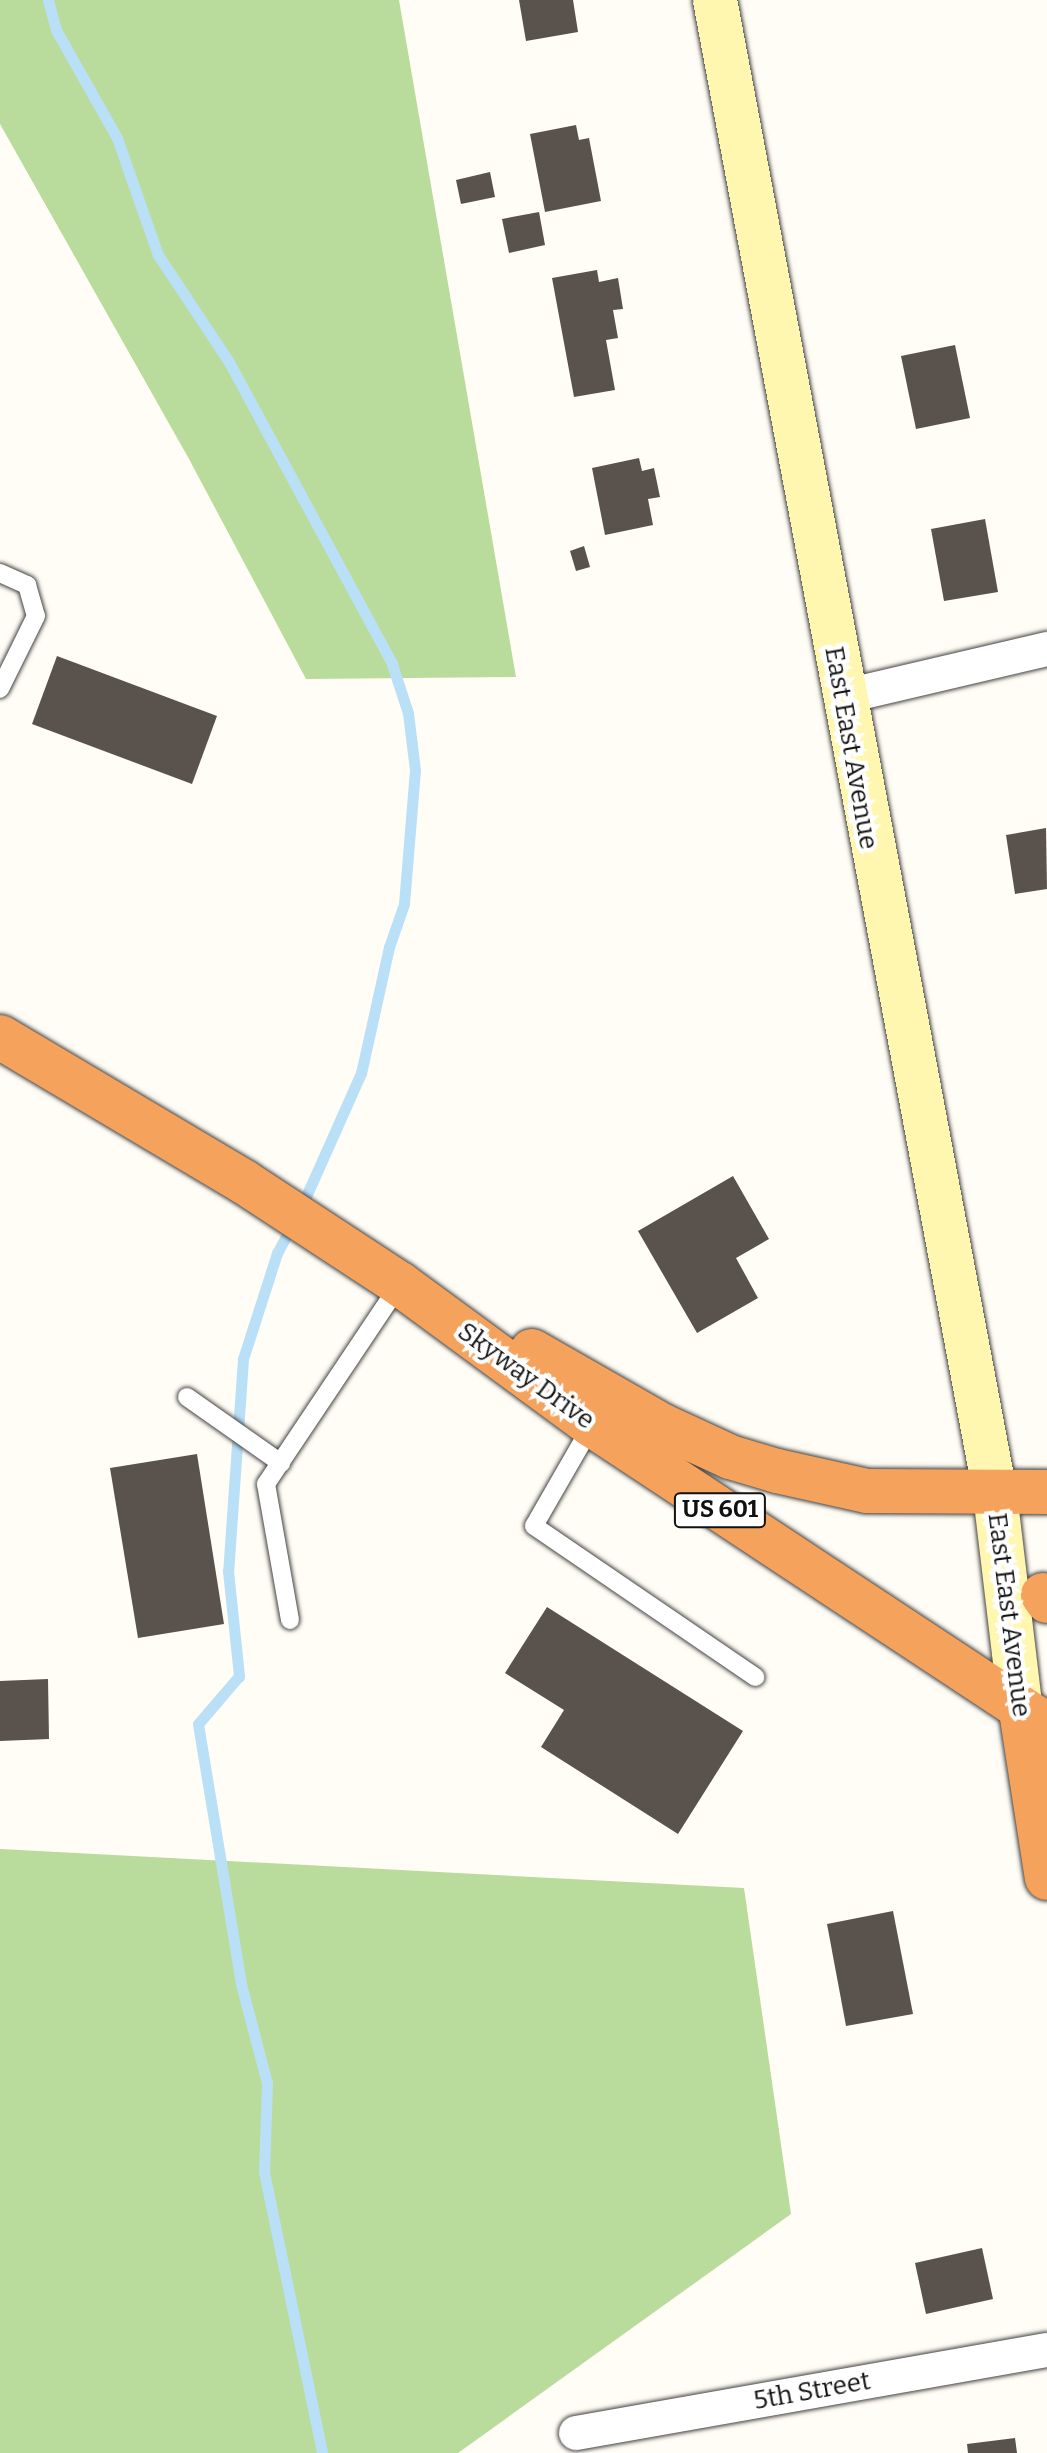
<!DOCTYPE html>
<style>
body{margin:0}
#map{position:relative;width:1047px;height:2453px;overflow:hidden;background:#fffdf5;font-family:Bitter,serif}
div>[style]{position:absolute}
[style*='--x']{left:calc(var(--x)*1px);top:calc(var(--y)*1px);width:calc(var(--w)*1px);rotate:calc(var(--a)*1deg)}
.forest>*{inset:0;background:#b9dc9c}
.stream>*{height:11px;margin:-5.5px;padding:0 5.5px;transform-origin:5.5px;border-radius:5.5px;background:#b9e0f7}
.building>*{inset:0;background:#5a524d}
.roads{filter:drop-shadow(0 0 2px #444) drop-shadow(0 0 2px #444)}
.lane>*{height:18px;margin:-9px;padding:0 9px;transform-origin:9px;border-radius:9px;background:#fff}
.street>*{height:34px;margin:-17px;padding:0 17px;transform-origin:17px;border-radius:17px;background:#fff}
.secondary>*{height:44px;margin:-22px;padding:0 22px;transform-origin:22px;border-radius:22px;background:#fff6b0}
.highway>*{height:44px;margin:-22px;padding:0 22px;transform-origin:22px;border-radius:22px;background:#f5a25d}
span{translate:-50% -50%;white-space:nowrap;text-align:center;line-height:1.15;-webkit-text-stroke:8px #fff;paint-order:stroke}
.shield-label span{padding:2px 6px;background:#fff;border:2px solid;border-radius:6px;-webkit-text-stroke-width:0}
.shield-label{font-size:24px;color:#111;font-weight:700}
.street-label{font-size:26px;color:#111}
</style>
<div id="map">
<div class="forest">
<div style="clip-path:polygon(0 0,399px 0,516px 677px,306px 679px,189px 459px,0 124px)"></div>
<div style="clip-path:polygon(0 1849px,744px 1888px,791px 2214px,458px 2453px,0 2453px)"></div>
</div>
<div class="stream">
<div style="--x:48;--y:0;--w:31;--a:75"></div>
<div style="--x:56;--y:30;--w:124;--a:60.5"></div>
<div style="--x:117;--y:138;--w:124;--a:70.7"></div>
<div style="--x:158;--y:255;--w:128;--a:56.4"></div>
<div style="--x:229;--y:362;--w:343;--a:61.6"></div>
<div style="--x:392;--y:664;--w:52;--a:71.9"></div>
<div style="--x:408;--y:713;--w:57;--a:83"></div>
<div style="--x:415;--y:770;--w:134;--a:94.7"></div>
<div style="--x:404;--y:904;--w:46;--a:109.2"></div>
<div style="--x:389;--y:947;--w:129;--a:102.5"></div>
<div style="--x:361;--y:1073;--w:150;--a:114"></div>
<div style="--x:292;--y:1225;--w:32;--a:118"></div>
<div style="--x:277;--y:1253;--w:111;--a:107.8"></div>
<div style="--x:243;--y:1359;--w:213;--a:94"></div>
<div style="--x:228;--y:1571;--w:106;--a:84"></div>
<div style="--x:239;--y:1676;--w:63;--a:130.5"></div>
<div style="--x:198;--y:1724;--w:264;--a:80.6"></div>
<div style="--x:241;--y:1984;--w:102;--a:75.3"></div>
<div style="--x:267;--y:2083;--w:89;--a:91.9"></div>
<div style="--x:264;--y:2172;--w:287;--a:78.3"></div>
</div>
<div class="building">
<div style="clip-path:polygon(519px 0,573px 0,578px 32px,526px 41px)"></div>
<div style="clip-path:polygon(576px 125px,579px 140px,589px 138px,601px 201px,545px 212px,530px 134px)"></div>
<div style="clip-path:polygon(490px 172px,495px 197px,461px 204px,456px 180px)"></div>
<div style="clip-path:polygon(539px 212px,545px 245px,509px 253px,502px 219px)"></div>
<div style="clip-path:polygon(597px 270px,599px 282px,618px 278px,623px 309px,613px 310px,618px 338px,606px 340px,615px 390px,574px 397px,552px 278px)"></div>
<div style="clip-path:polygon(955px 345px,970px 418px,916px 429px,901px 356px)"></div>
<div style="clip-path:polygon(639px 458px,642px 471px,654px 468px,660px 497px,648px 499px,653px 525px,605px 535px,592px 468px)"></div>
<div style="clip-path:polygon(985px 519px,998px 592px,944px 601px,931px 529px)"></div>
<div style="clip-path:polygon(584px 546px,590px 567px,576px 571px,570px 551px)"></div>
<div style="clip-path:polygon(57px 656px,217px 716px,192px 784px,32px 724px)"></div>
<div style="clip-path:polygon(1046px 828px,1047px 889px,1015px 894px,1006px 835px)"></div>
<div style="clip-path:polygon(733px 1176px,769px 1239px,736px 1258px,758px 1298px,697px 1333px,638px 1231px)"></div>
<div style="clip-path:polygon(197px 1454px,224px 1624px,138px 1638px,110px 1468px)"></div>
<div style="clip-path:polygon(547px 1607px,743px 1731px,678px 1834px,541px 1747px,564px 1710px,505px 1673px)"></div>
<div style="clip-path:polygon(48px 1679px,49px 1739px,0 1741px,0 1681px)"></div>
<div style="clip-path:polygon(893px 1911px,913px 2014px,846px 2026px,827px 1924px)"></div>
<div style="clip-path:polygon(982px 2248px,993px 2299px,926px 2314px,915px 2263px)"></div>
<div style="clip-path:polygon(1015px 2438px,1017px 2453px,968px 2453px,967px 2444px)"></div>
</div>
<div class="roads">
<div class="lane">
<div style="--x:0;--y:573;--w:30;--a:24"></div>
<div style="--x:27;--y:585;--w:32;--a:74"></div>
<div style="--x:36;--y:616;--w:81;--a:116.3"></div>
<div style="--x:187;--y:1397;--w:115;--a:35.1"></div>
<div style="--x:592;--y:1425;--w:116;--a:119.9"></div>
<div style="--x:534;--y:1526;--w:268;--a:34.3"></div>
<div style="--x:290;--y:1620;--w:138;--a:-100"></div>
<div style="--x:266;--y:1484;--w:241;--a:-56.2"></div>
</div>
<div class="street">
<div style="--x:842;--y:697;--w:211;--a:-13.2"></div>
<div style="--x:576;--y:2433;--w:478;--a:-10"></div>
</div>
<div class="secondary">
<div style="--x:715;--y:0;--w:1520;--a:79.38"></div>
<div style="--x:995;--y:1494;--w:219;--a:83.2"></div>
</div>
<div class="highway">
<div style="--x:0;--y:1037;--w:284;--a:30.7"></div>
<div style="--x:244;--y:1182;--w:186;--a:33.2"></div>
<div style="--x:400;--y:1284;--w:238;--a:36.3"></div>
<div style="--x:592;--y:1425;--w:545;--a:33.4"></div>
<div style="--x:532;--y:1351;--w:151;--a:29.8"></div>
<div style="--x:663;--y:1426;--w:74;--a:24.8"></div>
<div style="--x:730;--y:1457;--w:49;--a:16.6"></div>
<div style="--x:777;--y:1471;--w:92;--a:12.5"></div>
<div style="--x:867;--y:1491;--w:180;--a:0.3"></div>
<div style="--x:1043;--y:1595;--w:7;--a:56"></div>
<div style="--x:1021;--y:1711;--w:169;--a:81.2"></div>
</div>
</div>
<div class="shield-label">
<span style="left:720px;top:1510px">US 601</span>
</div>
<div class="street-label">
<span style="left:851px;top:748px;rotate:80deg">East East Avenue</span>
<span style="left:526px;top:1376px;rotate:36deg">Skyway Drive</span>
<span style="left:1009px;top:1615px;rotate:83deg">East East Avenue</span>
<span style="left:812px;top:2391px;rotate:-10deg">5th Street</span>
</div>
</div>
